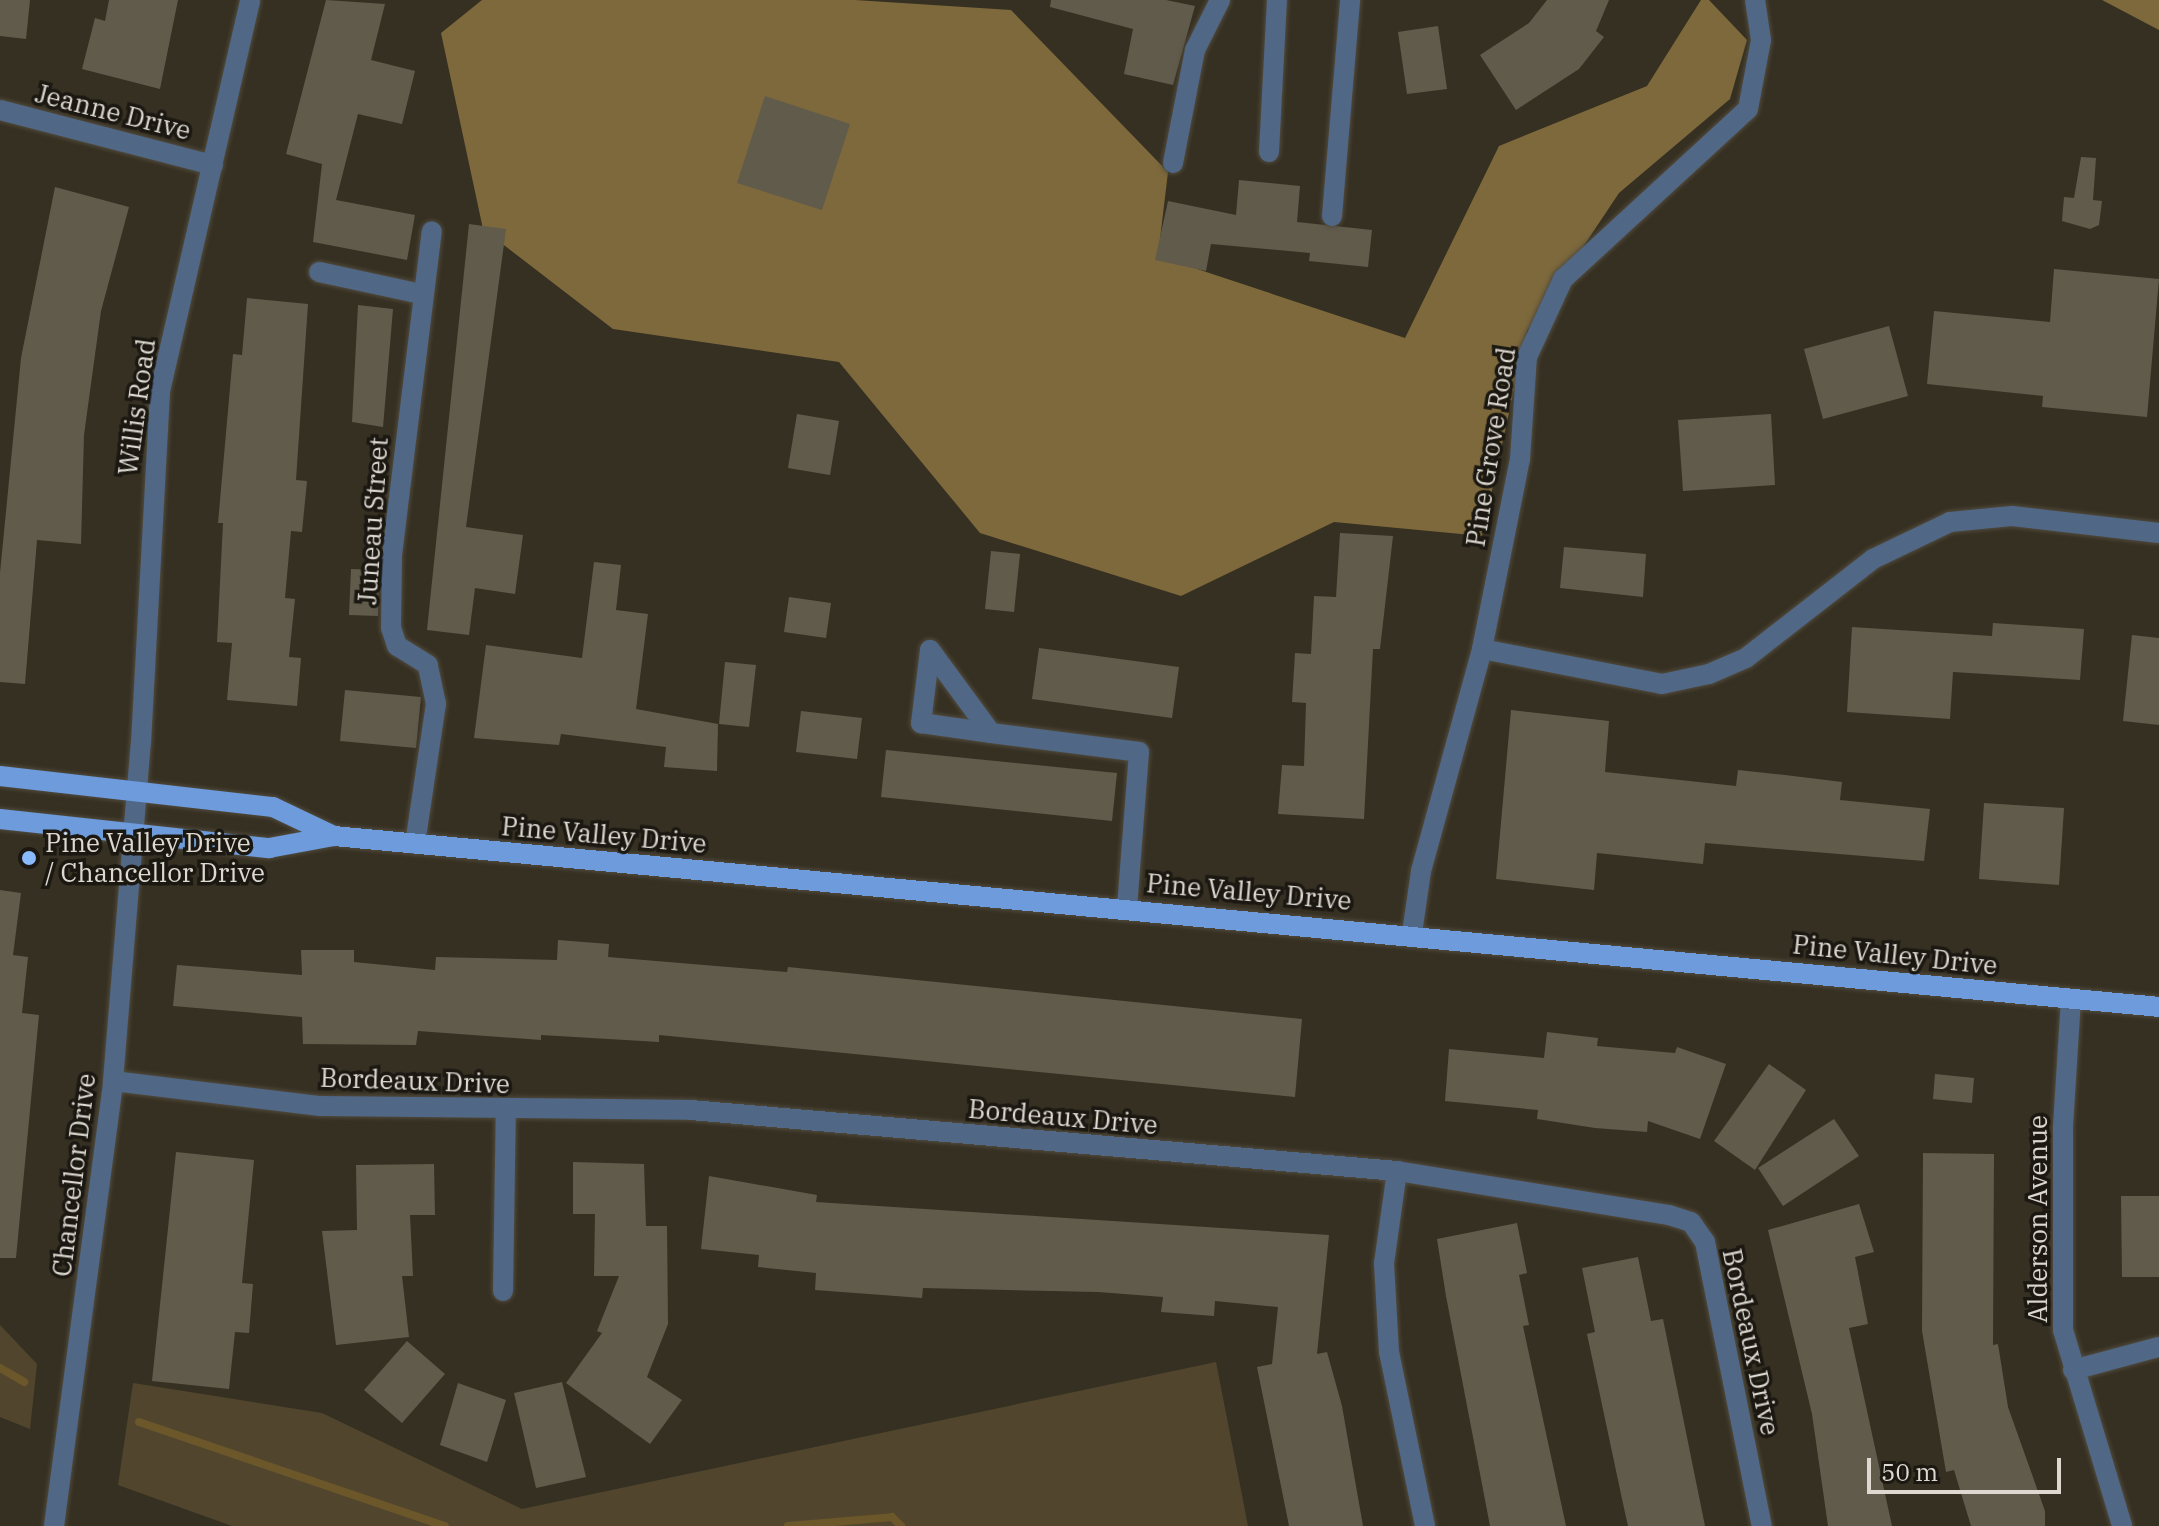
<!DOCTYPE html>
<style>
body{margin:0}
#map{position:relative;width:2159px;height:1526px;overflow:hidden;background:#363022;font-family:"IBM Plex Serif",serif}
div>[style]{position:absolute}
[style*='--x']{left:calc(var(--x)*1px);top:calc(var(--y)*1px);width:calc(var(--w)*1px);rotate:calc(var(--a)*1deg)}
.green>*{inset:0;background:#51462d}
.forest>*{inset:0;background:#7d693c}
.stream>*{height:8px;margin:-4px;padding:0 4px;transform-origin:4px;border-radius:4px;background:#6b572a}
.building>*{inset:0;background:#615b4c}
.roads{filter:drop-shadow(0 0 2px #514b3e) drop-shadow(0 0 2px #514b3e)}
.minor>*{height:20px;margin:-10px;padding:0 10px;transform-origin:10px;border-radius:10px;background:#506786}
.major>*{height:20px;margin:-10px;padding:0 10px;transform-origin:10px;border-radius:10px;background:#6d9bdc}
.dots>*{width:22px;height:22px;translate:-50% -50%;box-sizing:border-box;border:4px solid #1b1812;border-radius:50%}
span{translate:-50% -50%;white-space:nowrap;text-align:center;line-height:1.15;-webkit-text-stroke:7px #1b1812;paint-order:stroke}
.street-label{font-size:26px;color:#ddd9d1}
.poi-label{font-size:26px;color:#ddd9d1}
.left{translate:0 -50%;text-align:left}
.scale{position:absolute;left:1867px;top:1458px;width:194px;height:36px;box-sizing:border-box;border:4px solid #ddd9d1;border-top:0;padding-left:10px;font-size:24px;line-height:28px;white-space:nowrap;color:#ddd9d1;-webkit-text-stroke:6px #1b1812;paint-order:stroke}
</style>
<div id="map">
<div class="green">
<div style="clip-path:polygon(0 1325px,37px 1364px,30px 1429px,0 1417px)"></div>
<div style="clip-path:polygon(1216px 1362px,1248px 1526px,232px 1526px,118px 1485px,133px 1383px,322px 1413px,522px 1509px)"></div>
</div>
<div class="forest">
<div style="clip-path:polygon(482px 0,855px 0,1011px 10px,1168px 172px,1158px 256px,1405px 338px,1499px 146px,1647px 86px,1701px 0,1709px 0,1747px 40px,1730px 99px,1619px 193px,1527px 331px,1482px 536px,1334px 522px,1181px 596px,980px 533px,839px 362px,613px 329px,483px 229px,441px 33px)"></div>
<div style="clip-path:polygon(2102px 0,2159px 0,2159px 30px)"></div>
</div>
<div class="stream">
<div style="--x:0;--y:1368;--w:28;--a:30"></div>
<div style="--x:139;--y:1422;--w:323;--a:18.8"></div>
<div style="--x:788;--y:1526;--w:104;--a:-4.9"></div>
<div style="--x:892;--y:1517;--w:13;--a:45"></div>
</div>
<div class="building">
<div style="clip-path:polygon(0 0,30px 0,26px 39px,0 36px)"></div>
<div style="clip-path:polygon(109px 0,178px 0,160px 89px,82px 69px,95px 18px,105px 21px)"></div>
<div style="clip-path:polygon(326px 0,385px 4px,371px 60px,415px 71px,402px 124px,358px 114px,336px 200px,415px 215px,407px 260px,313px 242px,322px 164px,286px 154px)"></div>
<div style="clip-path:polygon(1051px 0,1166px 0,1195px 6px,1173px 85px,1124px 74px,1133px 29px,1050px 7px)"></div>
<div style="clip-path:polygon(1547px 0,1609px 0,1596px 31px,1604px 37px,1579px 69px,1516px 110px,1480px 55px,1529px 23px)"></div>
<div style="clip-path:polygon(1438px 26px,1447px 89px,1407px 94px,1398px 32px)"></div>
<div style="clip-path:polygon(765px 96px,850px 124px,822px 210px,737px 183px)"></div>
<div style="clip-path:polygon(2081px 157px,2096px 158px,2093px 200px,2102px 201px,2099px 225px,2090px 229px,2062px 221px,2064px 197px,2074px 198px)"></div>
<div style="clip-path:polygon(1239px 180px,1300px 186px,1297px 222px,1372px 230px,1368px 267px,1309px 261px,1310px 253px,1211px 244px,1206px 271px,1155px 260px,1168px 201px,1236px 215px)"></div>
<div style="clip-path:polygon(55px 187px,129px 207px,101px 311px,84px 435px,81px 544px,37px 540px,25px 684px,0 682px,0 573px,21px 358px)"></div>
<div style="clip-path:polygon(469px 224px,506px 229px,466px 527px,523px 535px,515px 594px,475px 588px,469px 635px,427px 630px)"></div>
<div style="clip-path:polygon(2054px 269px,2159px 279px,2147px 417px,2042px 407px,2043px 396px,1927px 384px,1934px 311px,2050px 322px)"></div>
<div style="clip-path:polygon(247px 298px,308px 304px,296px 480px,307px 481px,302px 532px,291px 531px,285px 598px,295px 599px,289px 657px,301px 658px,297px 706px,227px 700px,232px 643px,217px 642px,223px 523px,218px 523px,233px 354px,242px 355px)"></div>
<div style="clip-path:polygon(358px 305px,393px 309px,383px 427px,352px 422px)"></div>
<div style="clip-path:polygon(1889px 326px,1908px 396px,1823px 419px,1804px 349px)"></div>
<div style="clip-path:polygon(797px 414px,839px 421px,830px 475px,788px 468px)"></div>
<div style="clip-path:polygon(1771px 414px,1775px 485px,1683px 491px,1678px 420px)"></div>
<div style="clip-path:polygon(1340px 533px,1393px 536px,1380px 649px,1373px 649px,1364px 819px,1278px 814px,1282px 765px,1304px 766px,1306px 703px,1292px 702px,1295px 653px,1311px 654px,1314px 596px,1336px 597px)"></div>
<div style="clip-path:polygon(1564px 547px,1646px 554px,1643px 597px,1560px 588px)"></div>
<div style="clip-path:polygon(991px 551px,1020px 554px,1014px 612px,985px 609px)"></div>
<div style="clip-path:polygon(594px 562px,621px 565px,616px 610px,648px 614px,636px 709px,718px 724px,717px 771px,664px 767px,666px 747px,561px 734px,559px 745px,474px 738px,486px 645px,582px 658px)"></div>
<div style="clip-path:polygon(351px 569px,379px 570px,378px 616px,349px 615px)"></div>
<div style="clip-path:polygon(789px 597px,831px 603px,826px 638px,784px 632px)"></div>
<div style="clip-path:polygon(1993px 623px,2084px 629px,2080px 680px,1953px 672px,1950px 719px,1847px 712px,1852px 627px,1992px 636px)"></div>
<div style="clip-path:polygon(2132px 635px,2159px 638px,2159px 725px,2123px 721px)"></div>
<div style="clip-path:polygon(1039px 648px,1179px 667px,1172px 718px,1032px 699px)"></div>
<div style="clip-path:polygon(725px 662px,756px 665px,749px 727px,719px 724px)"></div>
<div style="clip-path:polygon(345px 690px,421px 697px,416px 748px,340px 741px)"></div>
<div style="clip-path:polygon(1511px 710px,1609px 721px,1605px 772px,1736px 786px,1738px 770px,1785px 775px,1842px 782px,1840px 800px,1930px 809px,1924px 861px,1705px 843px,1703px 864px,1597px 853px,1594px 890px,1496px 879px)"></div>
<div style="clip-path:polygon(801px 711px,862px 718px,857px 759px,796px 752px)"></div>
<div style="clip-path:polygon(886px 750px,1117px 773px,1112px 821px,881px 797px)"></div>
<div style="clip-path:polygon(1984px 803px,2064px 808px,2059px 885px,1979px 879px)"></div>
<div style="clip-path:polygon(0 890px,21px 893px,13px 955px,28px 957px,22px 1013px,39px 1015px,16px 1258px,0 1258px)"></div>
<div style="clip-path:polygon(558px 940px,609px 944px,608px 957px,787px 972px,788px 967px,1302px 1019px,1295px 1097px,659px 1035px,659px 1042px,541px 1035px,541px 1040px,418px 1031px,416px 1045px,303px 1044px,302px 1017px,173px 1006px,177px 965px,302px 975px,301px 950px,354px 950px,354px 962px,435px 970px,436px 957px,557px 960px)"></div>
<div style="clip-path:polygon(1547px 1032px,1598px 1038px,1597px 1046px,1675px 1053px,1677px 1047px,1726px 1064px,1700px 1139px,1648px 1121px,1647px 1132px,1595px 1128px,1537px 1119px,1538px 1110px,1445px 1101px,1449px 1049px,1544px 1058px)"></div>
<div style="clip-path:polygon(1769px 1064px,1806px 1090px,1755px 1170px,1714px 1141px)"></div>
<div style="clip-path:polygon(1935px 1074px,1974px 1078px,1972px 1103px,1933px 1099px)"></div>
<div style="clip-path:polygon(1834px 1119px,1859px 1156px,1783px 1206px,1758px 1168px)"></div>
<div style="clip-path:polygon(176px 1152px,254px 1160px,242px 1283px,253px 1284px,249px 1333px,235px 1332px,229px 1389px,152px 1381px)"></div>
<div style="clip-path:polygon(1923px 1153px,1994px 1154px,1993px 1345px,1998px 1344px,2008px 1407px,2045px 1511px,2045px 1526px,1971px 1526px,1954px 1470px,1946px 1472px,1922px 1331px)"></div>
<div style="clip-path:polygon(573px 1162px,644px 1164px,646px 1226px,667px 1226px,668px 1324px,647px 1377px,682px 1400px,650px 1444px,566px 1383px,602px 1333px,597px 1331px,619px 1276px,594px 1276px,595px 1214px,573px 1214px)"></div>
<div style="clip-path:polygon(434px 1164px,435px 1215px,410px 1215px,413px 1276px,402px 1276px,409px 1337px,336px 1345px,322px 1231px,357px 1230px,356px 1165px)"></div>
<div style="clip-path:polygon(709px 1176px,817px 1195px,816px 1202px,1329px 1235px,1317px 1354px,1327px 1352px,1342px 1406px,1363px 1526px,1289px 1526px,1257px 1367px,1272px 1364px,1278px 1307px,1215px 1301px,1214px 1316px,1161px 1312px,1163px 1297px,1098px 1292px,923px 1288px,922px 1298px,815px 1290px,816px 1273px,758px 1267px,759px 1255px,701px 1249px)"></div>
<div style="clip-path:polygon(2121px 1196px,2159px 1196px,2159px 1277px,2122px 1277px)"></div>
<div style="clip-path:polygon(1859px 1204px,1874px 1252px,1855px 1257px,1868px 1324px,1849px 1328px,1892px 1526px,1828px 1526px,1812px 1414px,1768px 1230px)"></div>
<div style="clip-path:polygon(1517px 1223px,1527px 1273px,1519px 1275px,1529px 1325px,1523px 1326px,1566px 1526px,1490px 1526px,1446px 1296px,1437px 1239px)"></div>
<div style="clip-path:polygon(1638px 1257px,1651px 1321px,1663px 1319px,1705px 1526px,1628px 1526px,1622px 1499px,1587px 1334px,1595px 1332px,1582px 1268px)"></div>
<div style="clip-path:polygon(407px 1341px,445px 1374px,402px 1423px,364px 1390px)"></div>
<div style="clip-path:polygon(562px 1382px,586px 1477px,536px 1488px,514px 1393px)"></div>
<div style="clip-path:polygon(458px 1383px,506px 1400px,487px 1462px,440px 1445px)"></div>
</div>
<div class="roads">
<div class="minor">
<div style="--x:0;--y:110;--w:220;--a:14.5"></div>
<div style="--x:1269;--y:152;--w:152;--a:-87"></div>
<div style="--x:1173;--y:163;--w:115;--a:-79"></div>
<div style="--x:1195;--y:50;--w:56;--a:-63.4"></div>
<div style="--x:1332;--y:216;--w:217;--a:-85.2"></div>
<div style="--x:319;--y:272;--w:104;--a:12.2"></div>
<div style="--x:1482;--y:649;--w:183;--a:11"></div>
<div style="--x:1662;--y:684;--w:48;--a:-12"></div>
<div style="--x:1709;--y:674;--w:40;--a:-23.4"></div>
<div style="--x:1746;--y:658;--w:161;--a:-37.9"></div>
<div style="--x:1873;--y:559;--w:85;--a:-25.7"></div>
<div style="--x:1950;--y:522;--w:62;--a:-5.5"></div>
<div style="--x:2012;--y:516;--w:148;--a:6.6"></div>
<div style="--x:991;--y:733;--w:103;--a:-126.3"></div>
<div style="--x:930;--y:650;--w:74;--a:97"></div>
<div style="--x:921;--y:723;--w:71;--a:8.1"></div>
<div style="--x:991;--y:733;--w:149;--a:7.3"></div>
<div style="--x:1139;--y:752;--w:155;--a:94.4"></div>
<div style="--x:415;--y:844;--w:142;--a:-81.5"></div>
<div style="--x:436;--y:704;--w:40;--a:-102"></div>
<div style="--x:428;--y:665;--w:36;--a:-148"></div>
<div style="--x:397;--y:646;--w:19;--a:-108"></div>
<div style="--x:391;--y:628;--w:73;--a:-89.2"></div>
<div style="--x:392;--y:555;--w:326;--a:-83"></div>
<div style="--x:1412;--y:933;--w:63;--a:-81.7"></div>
<div style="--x:1421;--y:871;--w:230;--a:-74.6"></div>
<div style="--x:1482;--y:649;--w:194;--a:-78.7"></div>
<div style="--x:1520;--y:459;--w:102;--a:-86.1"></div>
<div style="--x:1527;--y:357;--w:86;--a:-65.2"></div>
<div style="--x:1563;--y:279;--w:251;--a:-42.6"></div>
<div style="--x:1748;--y:109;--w:70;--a:-79.3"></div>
<div style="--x:1761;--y:40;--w:40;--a:-98.5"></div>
<div style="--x:2071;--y:999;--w:128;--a:93.6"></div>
<div style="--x:2063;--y:1127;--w:203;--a:90"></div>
<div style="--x:2063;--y:1330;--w:205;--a:73.2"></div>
<div style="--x:113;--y:1081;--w:209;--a:6.9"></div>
<div style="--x:321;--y:1106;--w:370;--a:0.6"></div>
<div style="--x:691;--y:1110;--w:709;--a:4.94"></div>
<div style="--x:1397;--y:1171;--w:276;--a:9.2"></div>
<div style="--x:1669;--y:1215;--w:23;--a:18"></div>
<div style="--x:1691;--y:1222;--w:24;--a:55"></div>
<div style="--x:1705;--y:1242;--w:290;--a:78.7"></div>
<div style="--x:1397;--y:1171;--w:93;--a:98"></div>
<div style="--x:1384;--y:1263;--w:89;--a:86.8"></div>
<div style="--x:1389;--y:1352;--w:178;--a:78.3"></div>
<div style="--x:503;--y:1291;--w:181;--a:-89.1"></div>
<div style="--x:2073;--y:1370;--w:89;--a:-15"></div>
<div style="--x:54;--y:1526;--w:449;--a:-82.4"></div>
<div style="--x:113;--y:1081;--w:339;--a:-85.3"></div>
<div style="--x:141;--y:743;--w:353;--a:-86.9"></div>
<div style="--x:160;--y:391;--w:401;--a:-77"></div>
</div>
<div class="major">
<div style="--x:0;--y:776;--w:275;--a:6.5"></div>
<div style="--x:273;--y:807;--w:68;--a:25.4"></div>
<div style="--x:0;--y:819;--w:271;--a:6.2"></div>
<div style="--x:269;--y:848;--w:66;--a:-10.5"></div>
<div style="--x:334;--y:836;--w:1833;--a:5.35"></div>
</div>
</div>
<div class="dots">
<div style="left:29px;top:858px;background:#8bbafc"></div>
</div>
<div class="street-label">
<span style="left:113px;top:112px;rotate:14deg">Jeanne Drive</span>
<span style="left:137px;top:407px;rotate:-82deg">Willis Road</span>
<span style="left:1491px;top:447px;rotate:-81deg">Pine Grove Road</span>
<span style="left:373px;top:521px;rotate:-86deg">Juneau Street</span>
<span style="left:604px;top:835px;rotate:5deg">Pine Valley Drive</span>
<span style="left:1249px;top:892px;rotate:5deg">Pine Valley Drive</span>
<span style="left:1895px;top:955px;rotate:6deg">Pine Valley Drive</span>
<span style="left:415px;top:1081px;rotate:2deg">Bordeaux Drive</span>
<span style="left:1063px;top:1117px;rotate:5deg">Bordeaux Drive</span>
<span style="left:74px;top:1175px;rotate:-83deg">Chancellor Drive</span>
<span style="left:2038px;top:1219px;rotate:-90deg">Alderson Avenue</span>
<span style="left:1751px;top:1342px;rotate:78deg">Bordeaux Drive</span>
</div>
<div class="poi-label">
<span class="left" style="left:45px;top:858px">Pine Valley Drive<br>/ Chancellor Drive</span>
</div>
<div class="scale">50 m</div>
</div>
